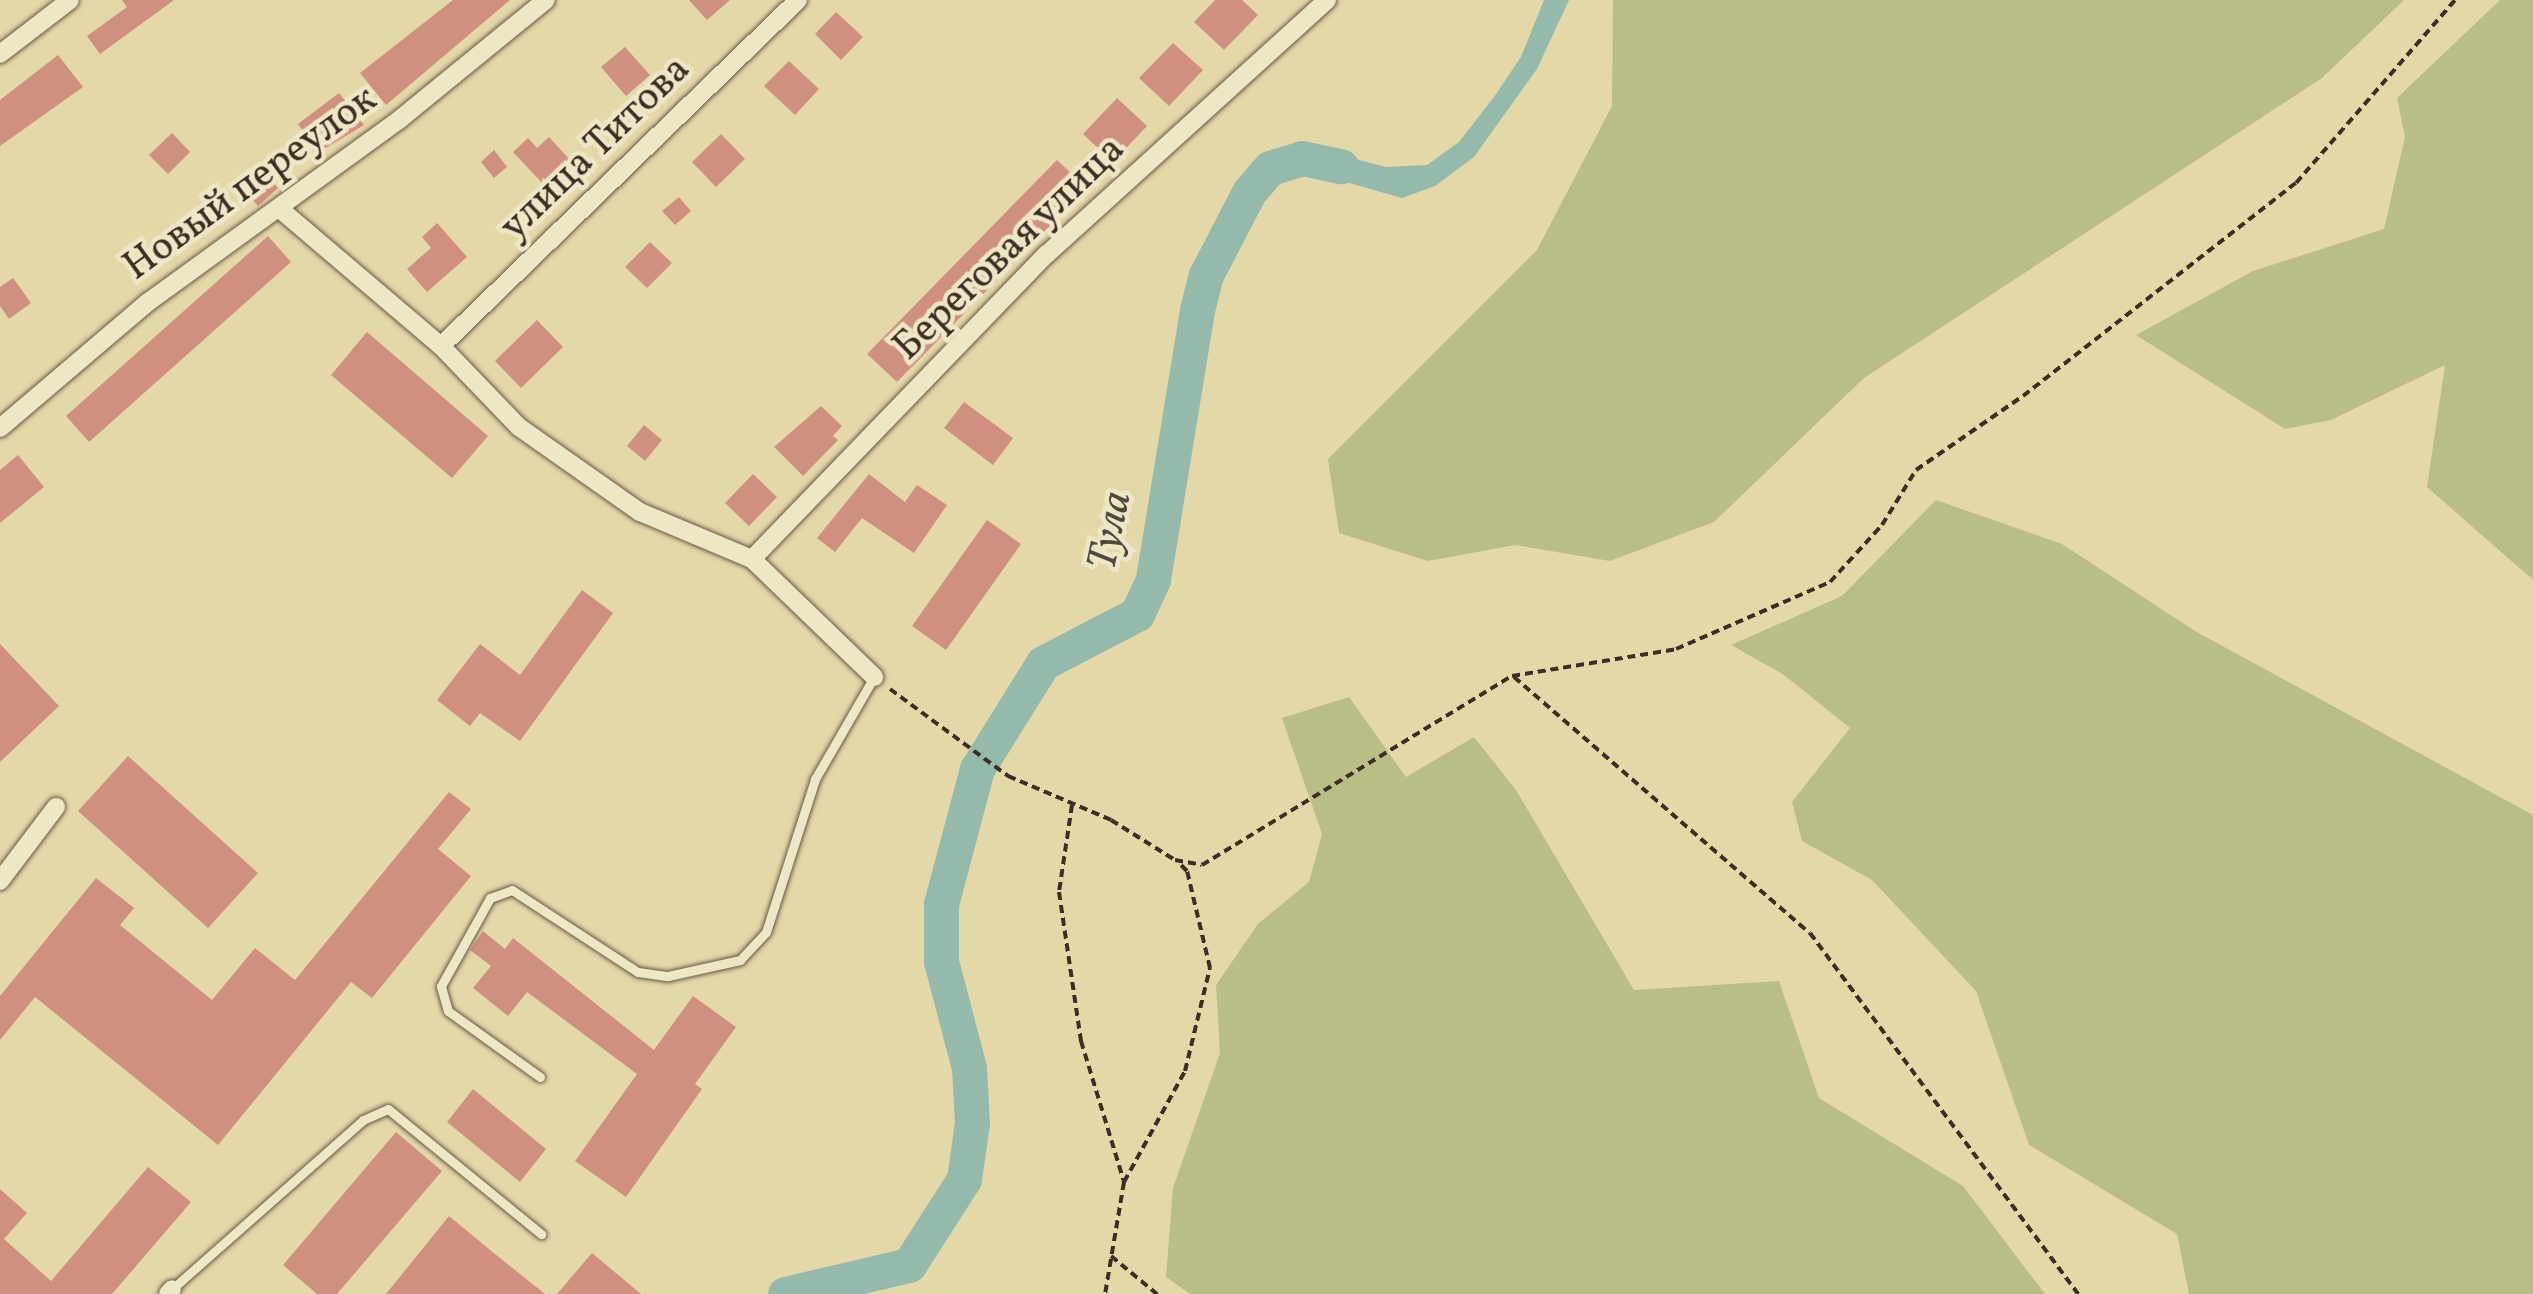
<!DOCTYPE html>
<meta charset="utf-8">
<style>
body{margin:0}
#map{position:relative;width:2533px;height:1294px;overflow:hidden;background:#e4d8a9;font-family:Vollkorn,serif}
div>[style]{position:absolute}
[style*='--x']{left:calc(var(--x)*1px);top:calc(var(--y)*1px);width:calc(var(--w)*1px);rotate:calc(var(--a)*1deg)}
.green>*{inset:0;background:#b9be85}
.water>*{inset:0;background:#95b9ab}
.river>*{height:35px;margin:-17.5px;padding:0 17.5px;transform-origin:17.5px;border-radius:17.5px;background:#95b9ab}
.building>*{inset:0;background:#d0907f}
.path>*{height:4px;margin-top:-2px;transform-origin:0;background:repeating-linear-gradient(90deg,#3e2d23 0 8px,transparent 0 13px)}
.roads{filter:drop-shadow(0 0 2px #685844) drop-shadow(0 0 2px #685844)}
.service>*{height:9px;margin:-4.5px;padding:0 4.5px;transform-origin:4.5px;border-radius:4.5px;background:#ede6c7}
.minor>*{height:18px;margin:-9px;padding:0 9px;transform-origin:9px;border-radius:9px;background:#ede6c7}
span{translate:-50% -50%;white-space:nowrap;text-align:center;line-height:1.15;-webkit-text-stroke:9px #ede6c7;paint-order:stroke}
.street-label{font-size:40px;color:#3e2d23}
.water-label{font-size:42px;color:#4f493e;font-style:italic}
</style>
<div id="map">
<div class="green">
<div style="clip-path:polygon(1613px 0,2404px 0,2322px 78px,1864px 378px,1714px 522px,1610px 561px,1515px 545px,1428px 561px,1339px 533px,1328px 459px,1537px 250px,1612px 106px)"></div>
<div style="clip-path:polygon(2500px 0,2533px 0,2533px 580px,2427px 487px,2445px 365px,2331px 420px,2285px 429px,2136px 335px,2253px 271px,2384px 229px,2405px 137px,2397px 98px)"></div>
<div style="clip-path:polygon(1936px 500px,2062px 544px,2195px 631px,2533px 815px,2533px 1294px,2189px 1294px,2177px 1234px,2029px 1145px,1976px 991px,1872px 880px,1802px 841px,1792px 802px,1850px 728px,1784px 675px,1731px 645px,1842px 596px)"></div>
<div style="clip-path:polygon(1349px 697px,1406px 777px,1474px 737px,1516px 790px,1634px 990px,1779px 981px,1819px 1098px,1963px 1186px,2045px 1294px,1190px 1294px,1166px 1277px,1173px 1188px,1220px 1053px,1216px 985px,1258px 924px,1309px 882px,1322px 834px,1282px 718px)"></div>
</div>
<div class="water">
<div style="clip-path:polygon(1544px 0,1569px 0,1537px 69px,1474px 157px,1435px 186px,1402px 198px,1300px 169px,1293px 150px,1305px 146px,1386px 167px,1427px 165px,1459px 142px,1494px 97px,1521px 57px)"></div>
</div>
<div class="river">
<div style="--x:785;--y:1294;--w:127;--a:-13.2"></div>
<div style="--x:909;--y:1265;--w:102;--a:-57.4"></div>
<div style="--x:964;--y:1179;--w:57;--a:-81.9"></div>
<div style="--x:972;--y:1123;--w:55;--a:-93.1"></div>
<div style="--x:969;--y:1068;--w:111;--a:-104.7"></div>
<div style="--x:941;--y:961;--w:57;--a:-90"></div>
<div style="--x:941;--y:904;--w:140;--a:-75.1"></div>
<div style="--x:977;--y:769;--w:125;--a:-58.1"></div>
<div style="--x:1043;--y:663;--w:106;--a:-27.5"></div>
<div style="--x:1137;--y:614;--w:38;--a:-65"></div>
<div style="--x:1153;--y:579;--w:273;--a:-80.7"></div>
<div style="--x:1197;--y:310;--w:36;--a:-76"></div>
<div style="--x:1206;--y:275;--w:93;--a:-62.6"></div>
<div style="--x:1249;--y:192;--w:32;--a:-49"></div>
<div style="--x:1270;--y:168;--w:34;--a:-17"></div>
<div style="--x:1302;--y:158;--w:40;--a:12"></div>
</div>
<div class="building">
<div style="clip-path:polygon(122px 0,174px 0,100px 54px,87px 36px,127px 7px)"></div>
<div style="clip-path:polygon(453px 0,510px 0,386px 105px,360px 73px)"></div>
<div style="clip-path:polygon(689px 0,730px 0,707px 20px)"></div>
<div style="clip-path:polygon(1215px 0,1242px 0,1258px 15px,1224px 50px,1194px 22px)"></div>
<div style="clip-path:polygon(836px 12px,863px 37px,841px 60px,815px 34px)"></div>
<div style="clip-path:polygon(1173px 43px,1203px 70px,1169px 106px,1139px 78px)"></div>
<div style="clip-path:polygon(625px 47px,650px 75px,626px 96px,601px 67px)"></div>
<div style="clip-path:polygon(58px 55px,83px 87px,0 146px,0 100px)"></div>
<div style="clip-path:polygon(789px 61px,819px 89px,795px 115px,764px 86px)"></div>
<div style="clip-path:polygon(339px 93px,364px 125px,319px 152px,298px 124px)"></div>
<div style="clip-path:polygon(1117px 98px,1147px 126px,1113px 162px,1083px 134px)"></div>
<div style="clip-path:polygon(172px 133px,190px 152px,168px 174px,149px 155px)"></div>
<div style="clip-path:polygon(721px 134px,745px 159px,716px 187px,692px 162px)"></div>
<div style="clip-path:polygon(549px 137px,571px 161px,544px 185px,513px 152px,528px 138px,537px 148px)"></div>
<div style="clip-path:polygon(494px 150px,507px 167px,494px 178px,481px 162px)"></div>
<div style="clip-path:polygon(1057px 160px,1087px 188px,897px 382px,867px 354px)"></div>
<div style="clip-path:polygon(258px 165px,278px 188px,258px 206px,237px 183px)"></div>
<div style="clip-path:polygon(679px 197px,691px 211px,675px 225px,662px 211px)"></div>
<div style="clip-path:polygon(437px 223px,467px 257px,427px 292px,407px 269px,431px 248px,422px 237px)"></div>
<div style="clip-path:polygon(268px 236px,291px 262px,89px 442px,66px 416px)"></div>
<div style="clip-path:polygon(650px 242px,672px 263px,647px 288px,625px 267px)"></div>
<div style="clip-path:polygon(13px 278px,31px 303px,9px 319px,0 306px,0 287px)"></div>
<div style="clip-path:polygon(537px 320px,563px 347px,521px 388px,495px 361px)"></div>
<div style="clip-path:polygon(367px 332px,488px 436px,452px 478px,331px 375px)"></div>
<div style="clip-path:polygon(964px 402px,1013px 438px,993px 465px,944px 428px)"></div>
<div style="clip-path:polygon(821px 406px,842px 426px,833px 436px,838px 440px,803px 476px,774px 447px)"></div>
<div style="clip-path:polygon(644px 425px,662px 440px,645px 461px,627px 446px)"></div>
<div style="clip-path:polygon(18px 455px,44px 487px,0 523px,0 470px)"></div>
<div style="clip-path:polygon(753px 474px,777px 497px,749px 526px,725px 503px)"></div>
<div style="clip-path:polygon(869px 474px,905px 502px,917px 485px,947px 505px,914px 553px,862px 518px,835px 552px,817px 538px)"></div>
<div style="clip-path:polygon(987px 520px,1021px 544px,946px 650px,912px 626px)"></div>
<div style="clip-path:polygon(582px 590px,613px 613px,520px 741px,480px 713px,470px 726px,437px 700px,480px 644px,520px 675px)"></div>
<div style="clip-path:polygon(0 644px,59px 706px,0 762px)"></div>
<div style="clip-path:polygon(128px 756px,258px 873px,208px 928px,78px 811px)"></div>
<div style="clip-path:polygon(449px 792px,471px 809px,438px 849px,471px 876px,372px 998px,351px 982px,218px 1145px,35px 997px,0 1040px,0 996px,96px 878px,134px 908px,120px 925px,212px 1000px,255px 948px,295px 980px)"></div>
<div style="clip-path:polygon(483px 931px,505px 949px,513px 938px,654px 1050px,693px 996px,736px 1027px,695px 1084px,702px 1089px,626px 1197px,575px 1161px,637px 1074px,527px 992px,508px 1016px,473px 988px,491px 966px,470px 950px)"></div>
<div style="clip-path:polygon(473px 1089px,546px 1149px,520px 1182px,447px 1122px)"></div>
<div style="clip-path:polygon(396px 1132px,442px 1171px,337px 1294px,317px 1294px,283px 1265px)"></div>
<div style="clip-path:polygon(148px 1167px,191px 1202px,112px 1294px,0 1294px,0 1189px,27px 1213px,4px 1239px,51px 1281px)"></div>
<div style="clip-path:polygon(449px 1216px,495px 1254px,545px 1294px,386px 1294px)"></div>
<div style="clip-path:polygon(592px 1253px,641px 1294px,557px 1294px)"></div>
</div>
<div class="path">
<div style="--x:1514;--y:677;--w:391;--a:40.9"></div>
<div style="--x:1810;--y:933;--w:450;--a:53.4"></div>
<div style="--x:890;--y:689;--w:147;--a:36.4"></div>
<div style="--x:1008;--y:776;--w:112;--a:23.1"></div>
<div style="--x:1111;--y:820;--w:75;--a:32"></div>
<div style="--x:1175;--y:860;--w:27;--a:10"></div>
<div style="--x:1202;--y:865;--w:363;--a:-31.4"></div>
<div style="--x:1512;--y:676;--w:166;--a:-9.3"></div>
<div style="--x:1676;--y:649;--w:168;--a:-23.5"></div>
<div style="--x:1830;--y:582;--w:77;--a:-47.6"></div>
<div style="--x:1882;--y:525;--w:65;--a:-58.3"></div>
<div style="--x:1916;--y:470;--w:130;--a:-34.7"></div>
<div style="--x:2023;--y:396;--w:346;--a:-38"></div>
<div style="--x:2296;--y:183;--w:242;--a:-49"></div>
<div style="--x:1072;--y:805;--w:88;--a:98.5"></div>
<div style="--x:1059;--y:892;--w:151;--a:81.6"></div>
<div style="--x:1081;--y:1041;--w:147;--a:73"></div>
<div style="--x:1124;--y:1182;--w:114;--a:99.6"></div>
<div style="--x:1124;--y:1182;--w:127;--a:-61.2"></div>
<div style="--x:1185;--y:1071;--w:106;--a:-76.4"></div>
<div style="--x:1210;--y:968;--w:100;--a:-103.3"></div>
<div style="--x:1187;--y:871;--w:13;--a:-135"></div>
<div style="--x:1111;--y:1256;--w:60;--a:39.6"></div>
</div>
<div class="roads">
<div class="service">
<div style="--x:540;--y:1077;--w:113;--a:-144.3"></div>
<div style="--x:448;--y:1011;--w:26;--a:-106"></div>
<div style="--x:441;--y:986;--w:101;--a:-60.9"></div>
<div style="--x:490;--y:898;--w:23;--a:-20"></div>
<div style="--x:512;--y:890;--w:150;--a:33.1"></div>
<div style="--x:638;--y:972;--w:30;--a:8"></div>
<div style="--x:668;--y:976;--w:74;--a:-12.5"></div>
<div style="--x:740;--y:960;--w:38;--a:-47"></div>
<div style="--x:766;--y:932;--w:161;--a:-72.2"></div>
<div style="--x:815;--y:779;--w:118;--a:-60"></div>
<div style="--x:172;--y:1289;--w:255;--a:-41.5"></div>
<div style="--x:363;--y:1120;--w:27;--a:-24"></div>
<div style="--x:388;--y:1109;--w:198;--a:39.2"></div>
</div>
<div class="minor">
<div style="--x:0;--y:54;--w:88;--a:-37.6"></div>
<div style="--x:281;--y:210;--w:210;--a:40.4"></div>
<div style="--x:441;--y:346;--w:112;--a:46.1"></div>
<div style="--x:519;--y:427;--w:148;--a:35.1"></div>
<div style="--x:640;--y:512;--w:121;--a:22.8"></div>
<div style="--x:752;--y:559;--w:170;--a:44"></div>
<div style="--x:441;--y:346;--w:497;--a:-44.1"></div>
<div style="--x:0;--y:428;--w:193;--a:-40.4"></div>
<div style="--x:147;--y:303;--w:313;--a:-36"></div>
<div style="--x:400;--y:119;--w:188;--a:-39.2"></div>
<div style="--x:752;--y:559;--w:424;--a:-46"></div>
<div style="--x:1047;--y:254;--w:378;--a:-42.2"></div>
<div style="--x:0;--y:881;--w:93;--a:-52.9"></div>
<div style="--x:168;--y:1294;--w:6;--a:-51"></div>
</div>
</div>
<div class="street-label">
<span style="left:596px;top:149px;rotate:-44deg">улица Титова</span>
<span style="left:251px;top:184px;rotate:-36deg">Новый переулок</span>
<span style="left:1010px;top:249px;rotate:-44deg">Береговая улица</span>
</div>
<div class="water-label">
<span style="left:1112px;top:531px;rotate:-78deg">Тула</span>
</div>
</div>
